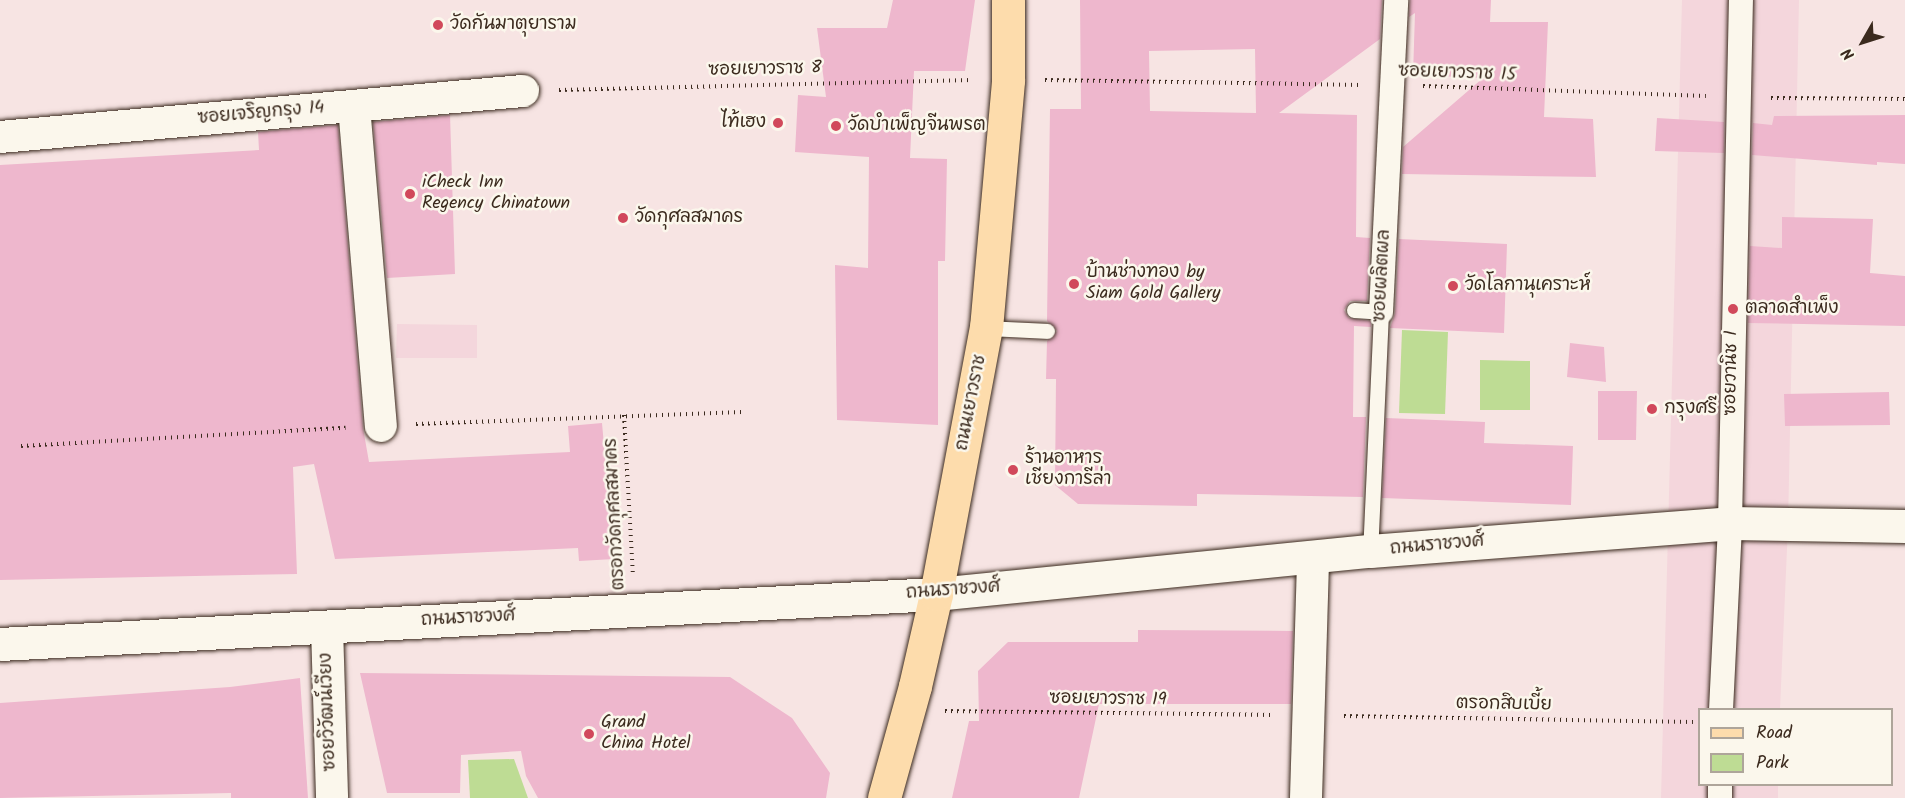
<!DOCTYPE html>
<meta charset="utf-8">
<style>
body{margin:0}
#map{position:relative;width:1905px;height:798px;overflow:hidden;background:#f7e4e3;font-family:Kalam,"Playpen Sans Thai",sans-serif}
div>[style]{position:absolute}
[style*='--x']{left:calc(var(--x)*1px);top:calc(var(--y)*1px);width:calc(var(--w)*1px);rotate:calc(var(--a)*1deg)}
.built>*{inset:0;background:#f4d6dc}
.green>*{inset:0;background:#bedc94}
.building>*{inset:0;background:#eeb7cd}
.path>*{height:4px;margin-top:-2px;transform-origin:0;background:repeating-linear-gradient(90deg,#3b2a1e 0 1.5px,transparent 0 6px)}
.roads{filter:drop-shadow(0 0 2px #3b2a1e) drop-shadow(0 0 2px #3b2a1e)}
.service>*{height:15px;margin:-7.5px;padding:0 7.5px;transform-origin:7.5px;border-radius:7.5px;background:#fbf7ec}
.pedestrian>*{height:24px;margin:-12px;padding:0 12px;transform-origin:12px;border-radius:12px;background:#fbf7ec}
.minor>*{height:32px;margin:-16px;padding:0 16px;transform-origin:16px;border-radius:16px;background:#fbf7ec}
.tertiary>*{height:33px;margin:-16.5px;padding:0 16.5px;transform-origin:16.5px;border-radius:16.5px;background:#fbf7ec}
.primary>*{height:33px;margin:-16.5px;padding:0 16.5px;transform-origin:16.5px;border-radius:16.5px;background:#fddcac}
.dots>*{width:16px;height:16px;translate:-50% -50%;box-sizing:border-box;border:3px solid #fbf7ec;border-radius:50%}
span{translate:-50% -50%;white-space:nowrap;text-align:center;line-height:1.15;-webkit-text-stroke:5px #fbf7ec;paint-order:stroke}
.poi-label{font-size:18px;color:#3b2a1e}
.left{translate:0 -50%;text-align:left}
.right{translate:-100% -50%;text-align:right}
.street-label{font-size:18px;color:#3b2a1e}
.legend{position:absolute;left:1698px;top:708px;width:195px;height:78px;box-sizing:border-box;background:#fbf7ec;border:2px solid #aea59a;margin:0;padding:8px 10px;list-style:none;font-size:18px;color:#3b2a1e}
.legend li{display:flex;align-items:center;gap:12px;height:30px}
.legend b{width:30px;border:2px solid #aea59a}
.north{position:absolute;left:1833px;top:12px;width:60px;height:60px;-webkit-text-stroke:4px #fbf7ec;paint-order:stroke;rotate:231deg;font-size:16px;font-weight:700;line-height:24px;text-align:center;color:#3b2a1e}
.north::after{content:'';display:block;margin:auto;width:21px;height:27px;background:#3b2a1e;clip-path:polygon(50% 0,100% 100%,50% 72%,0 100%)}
</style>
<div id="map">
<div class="built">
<div style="clip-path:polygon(1682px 0,1799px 0,1788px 526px,1780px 709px,1700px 710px,1700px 784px,1778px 785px,1778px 798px,1661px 798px)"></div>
<div style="clip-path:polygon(397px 324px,477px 325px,477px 358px,396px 358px)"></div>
</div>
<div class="green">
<div style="clip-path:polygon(1402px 330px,1448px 332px,1445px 414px,1399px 413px)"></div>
<div style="clip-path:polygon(1480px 360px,1530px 361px,1530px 410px,1480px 410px)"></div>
<div style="clip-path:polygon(514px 759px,528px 798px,470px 798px,468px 760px)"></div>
</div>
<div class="building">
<div style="clip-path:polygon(893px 0,975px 0,965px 71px,914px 71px,910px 158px,947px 159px,945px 261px,938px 261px,938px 425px,837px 420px,835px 265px,868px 268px,869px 157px,795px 152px,798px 95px,826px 97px,817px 28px,887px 28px)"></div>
<div style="clip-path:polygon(evenodd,1080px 0,1382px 0,1380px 39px,1279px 113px,1357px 115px,1356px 237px,1370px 238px,1367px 301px,1350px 301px,1344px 310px,1349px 318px,1371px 321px,1371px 327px,1354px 326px,1353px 417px,1366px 417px,1363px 497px,1197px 494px,1197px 506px,1078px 504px,1055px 485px,1056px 379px,1046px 379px,1047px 341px,1057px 331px,1047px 321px,1050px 109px,1081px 109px,1080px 0,1255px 49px,1256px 113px,1150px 111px,1149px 51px,1255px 49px)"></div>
<div style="clip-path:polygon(1410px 0,1491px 0,1490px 22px,1548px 22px,1544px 117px,1593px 119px,1596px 177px,1402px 174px,1403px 147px,1483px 78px,1413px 75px,1415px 13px,1409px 17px)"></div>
<div style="clip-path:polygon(450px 115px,455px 274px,387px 278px,373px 122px)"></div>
<div style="clip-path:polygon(1905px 115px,1905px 164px,1877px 162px,1877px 165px,1752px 155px,1753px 123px,1772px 125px,1774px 116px)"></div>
<div style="clip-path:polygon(1657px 118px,1724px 122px,1724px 153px,1655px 151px)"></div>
<div style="clip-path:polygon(338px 125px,363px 428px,369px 462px,570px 452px,568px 426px,602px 423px,614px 559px,579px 561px,578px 548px,335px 559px,314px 464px,293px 467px,297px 574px,0 580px,0 165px,259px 150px,258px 132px)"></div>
<div style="clip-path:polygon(1782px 217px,1873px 219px,1870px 273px,1905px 276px,1905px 326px,1748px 323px,1750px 246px,1782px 248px)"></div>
<div style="clip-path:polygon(1399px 239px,1507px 244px,1504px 333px,1390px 328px,1395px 313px)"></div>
<div style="clip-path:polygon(1570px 343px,1604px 347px,1606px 382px,1567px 377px)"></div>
<div style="clip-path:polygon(1598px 391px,1637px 391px,1636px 440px,1598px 440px)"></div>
<div style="clip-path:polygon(1889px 392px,1890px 425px,1785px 426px,1784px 394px)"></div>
<div style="clip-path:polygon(1386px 418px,1485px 422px,1484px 443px,1573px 446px,1571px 505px,1382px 498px)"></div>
<div style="clip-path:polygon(1138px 630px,1293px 631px,1291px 704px,1099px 704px,1079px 798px,952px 798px,969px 721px,979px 721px,978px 671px,1008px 642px,1138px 642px)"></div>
<div style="clip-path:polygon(360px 673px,730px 677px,792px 718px,830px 773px,826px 798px,538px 798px,526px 776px,521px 751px,461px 755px,460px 793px,387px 793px)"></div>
<div style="clip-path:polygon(300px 678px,308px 798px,231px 798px,231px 793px,0 798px,0 703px,230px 687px)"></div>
</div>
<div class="path">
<div style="--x:1045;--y:80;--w:316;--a:0.9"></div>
<div style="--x:1423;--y:86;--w:283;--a:2"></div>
<div style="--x:559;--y:90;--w:413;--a:-1.4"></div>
<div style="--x:1771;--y:98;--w:134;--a:0.4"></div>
<div style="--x:624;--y:415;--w:159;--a:86.8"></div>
<div style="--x:416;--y:424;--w:326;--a:-2.1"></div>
<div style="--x:21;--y:446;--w:325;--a:-3.2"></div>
<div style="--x:945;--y:711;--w:328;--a:0.7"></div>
<div style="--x:1344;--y:716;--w:349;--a:1"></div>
</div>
<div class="roads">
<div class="service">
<div style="--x:1354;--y:310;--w:27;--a:4"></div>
<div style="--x:1381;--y:312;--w:239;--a:92.6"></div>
<div style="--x:986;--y:328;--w:61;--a:2.8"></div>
</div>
<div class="pedestrian">
<div style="--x:1381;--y:312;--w:312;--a:-87.2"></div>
<div style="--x:1721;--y:710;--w:187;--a:-87.2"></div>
<div style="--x:1730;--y:523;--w:523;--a:-88.8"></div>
<div style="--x:1720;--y:798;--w:14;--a:-90"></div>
</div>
<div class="minor">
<div style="--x:354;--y:106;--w:321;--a:85.2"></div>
<div style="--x:0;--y:137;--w:525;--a:-5.03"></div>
<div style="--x:327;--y:627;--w:171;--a:88.3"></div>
<div style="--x:1306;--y:798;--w:241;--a:-88.3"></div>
</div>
<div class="tertiary">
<div style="--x:0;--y:644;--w:937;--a:-3.06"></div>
<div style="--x:936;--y:594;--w:436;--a:-5.7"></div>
<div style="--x:1370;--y:551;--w:361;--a:-4.4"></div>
<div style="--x:1730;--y:523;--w:175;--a:1"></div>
</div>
<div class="primary">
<div style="--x:884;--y:798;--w:116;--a:-74.5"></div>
<div style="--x:915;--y:686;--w:94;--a:-77.1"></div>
<div style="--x:936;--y:594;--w:271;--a:-79.4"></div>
<div style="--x:986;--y:328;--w:249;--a:-84.9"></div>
<div style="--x:1008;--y:80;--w:80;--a:-90"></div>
</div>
</div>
<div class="dots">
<div style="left:438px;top:25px;background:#d1495b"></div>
<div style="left:778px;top:123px;background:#d1495b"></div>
<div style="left:836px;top:126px;background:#d1495b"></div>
<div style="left:410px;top:194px;background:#d1495b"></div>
<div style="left:623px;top:218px;background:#d1495b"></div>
<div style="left:1074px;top:284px;background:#d1495b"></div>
<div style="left:1453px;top:286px;background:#d1495b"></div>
<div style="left:1733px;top:309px;background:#d1495b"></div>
<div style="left:1652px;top:409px;background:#d1495b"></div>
<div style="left:1013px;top:470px;background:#d1495b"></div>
<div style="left:589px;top:734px;background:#d1495b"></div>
</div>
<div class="poi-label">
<span class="left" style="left:450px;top:25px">วัดกันมาตุยาราม</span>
<span class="right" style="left:766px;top:123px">ไท้เฮง</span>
<span class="left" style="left:848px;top:126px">วัดบำเพ็ญจีนพรต</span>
<span class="left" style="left:422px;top:194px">iCheck Inn<br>Regency Chinatown</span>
<span class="left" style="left:635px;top:218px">วัดกุศลสมาคร</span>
<span class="left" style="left:1086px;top:284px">บ้านช่างทอง by<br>Siam Gold Gallery</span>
<span class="left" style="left:1465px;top:286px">วัดโลกานุเคราะห์</span>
<span class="left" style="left:1745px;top:309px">ตลาดสำเพ็ง</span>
<span class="left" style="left:1664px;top:409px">กรุงศรี</span>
<span class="left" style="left:1025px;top:470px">ร้านอาหาร<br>เชียงการีล่า</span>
<span class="left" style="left:601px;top:734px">Grand<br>China Hotel</span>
</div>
<div class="street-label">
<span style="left:765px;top:70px;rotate:-1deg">ซอยเยาวราช 8</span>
<span style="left:1457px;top:74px;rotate:2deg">ซอยเยาวราช 15</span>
<span style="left:261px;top:114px;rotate:-5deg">ซอยเจริญกรุง 14</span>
<span style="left:1383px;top:276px;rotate:-87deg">ซอยผลิตผล</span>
<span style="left:1732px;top:373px;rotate:-89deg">ซอยวานิช 1</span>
<span style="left:972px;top:403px;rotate:-79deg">ถนนเยาวราช</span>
<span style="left:616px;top:514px;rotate:-93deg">ตรอกวัดกุศลสมาคร</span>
<span style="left:1437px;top:546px;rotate:-5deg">ถนนราชวงศ์</span>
<span style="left:953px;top:591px;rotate:-4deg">ถนนราชวงศ์</span>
<span style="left:468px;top:619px;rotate:-3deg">ถนนราชวงศ์</span>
<span style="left:1108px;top:700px;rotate:1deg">ซอยเยาวราช 19</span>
<span style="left:1504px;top:705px;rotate:1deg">ตรอกสิบเบี้ย</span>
<span style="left:329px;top:712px;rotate:-92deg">ซอยวิวัฒน์เวียง</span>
</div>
<ul class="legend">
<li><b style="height:8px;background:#fddcac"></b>Road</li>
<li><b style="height:16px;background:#bedc94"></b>Park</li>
</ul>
<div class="north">N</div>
</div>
